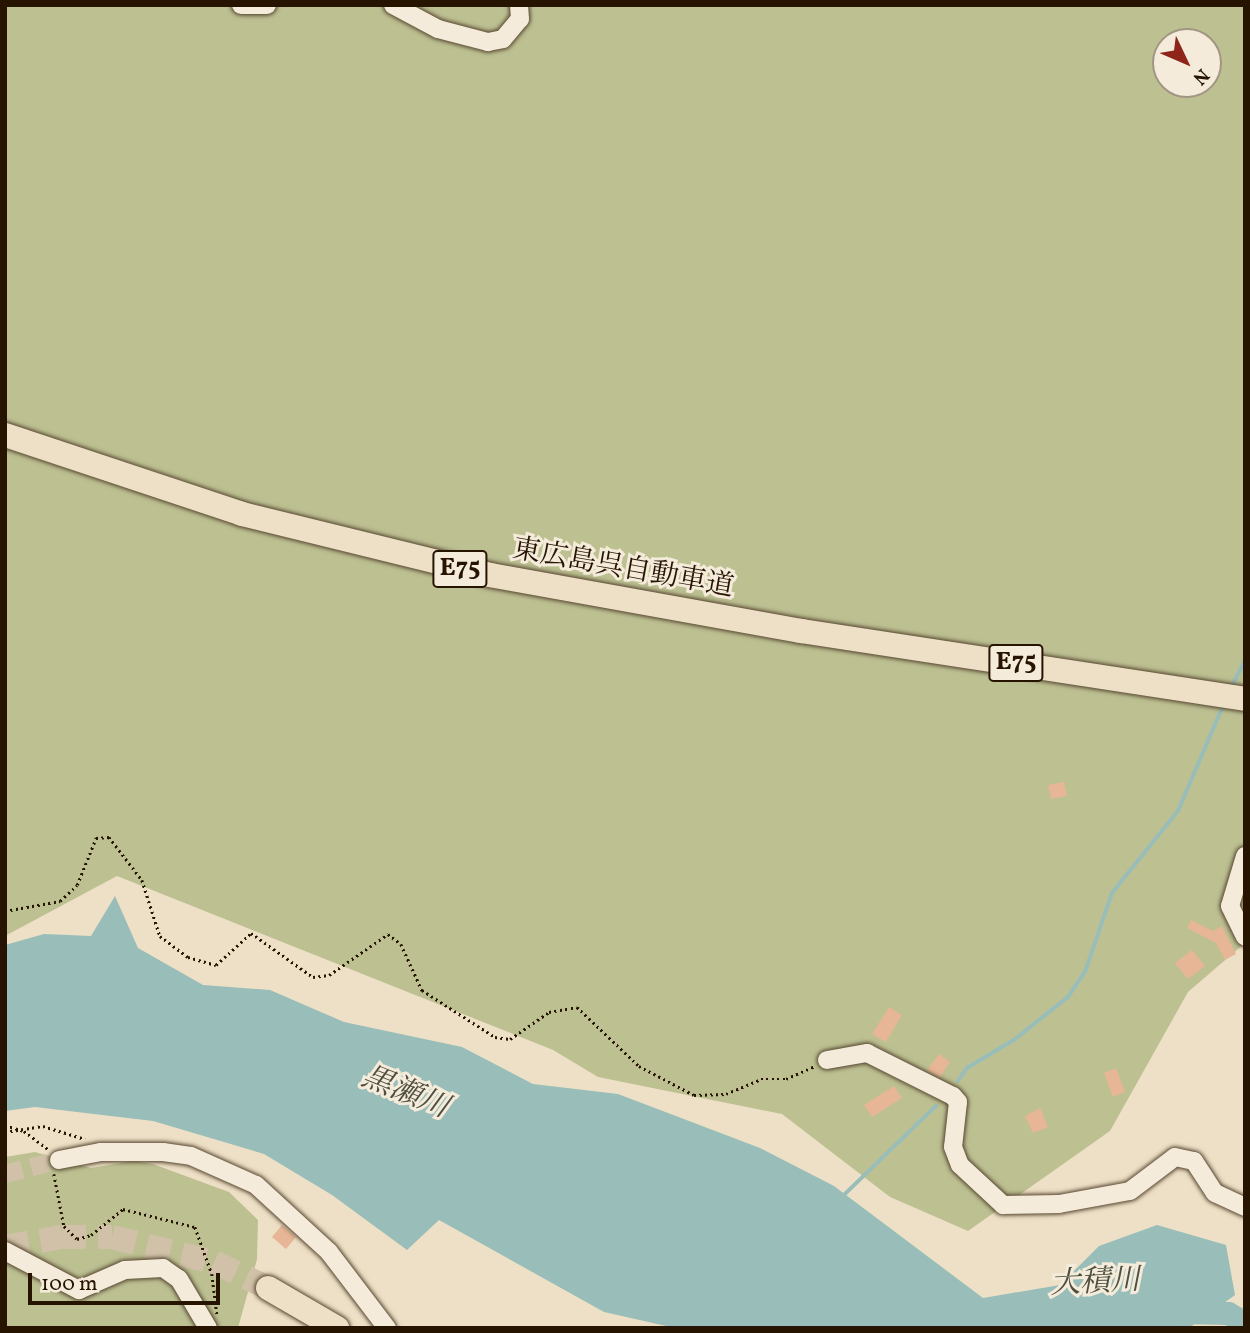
<!DOCTYPE html>
<meta charset="utf-8">
<style>
body{margin:0}
#map{position:relative;width:1250px;height:1333px;overflow:hidden;background:#eee0c6;font-family:Vollkorn,"Noto Serif JP",serif}
div>[style]{position:absolute}
[style*='--x']{left:calc(var(--x)*1px);top:calc(var(--y)*1px);width:calc(var(--w)*1px);rotate:calc(var(--a)*1deg)}
.green>*{inset:0;background:#bdc192}
.water>*{inset:0;background:#99bdb8}
.stream>*{height:3.5px;margin:-1.75px;padding:0 1.75px;transform-origin:1.75px;border-radius:1.75px;background:#99bdb8}
.river>*{height:23px;margin:-11.5px;padding:0 11.5px;transform-origin:11.5px;border-radius:11.5px;background:#99bdb8}
.building>*{inset:0;background:#e6b696}
.minor-tunnel>*{height:18px;margin-top:-9px;transform-origin:0;background:repeating-linear-gradient(90deg,#d0c1a8 0 18px,transparent 0 27px)}
.highway-tunnel>*{height:24px;margin-top:-12px;transform-origin:0;background:repeating-linear-gradient(90deg,#d0c1a8 0 24px,transparent 0 36px)}
.path>*{height:2.5px;margin-top:-1.25px;transform-origin:0;background:repeating-linear-gradient(90deg,#261400 0 2px,transparent 0 5.5px)}
.roads{filter:drop-shadow(0 0 2px #584732) drop-shadow(0 0 2px #584732)}
.minor>*{height:18px;margin:-9px;padding:0 9px;transform-origin:9px;border-radius:9px;background:#f4ebda}
.highway>*{height:24px;margin:-12px;padding:0 12px;transform-origin:12px;border-radius:12px;background:#eee0c6}
span{translate:-50% -50%;white-space:nowrap;text-align:center;line-height:1.15;-webkit-text-stroke:6px #f4ebda;paint-order:stroke}
.shield-label span{padding:2px 5px;background:#f4ebda;border:2px solid;border-radius:5px;-webkit-text-stroke-width:0}
.shield-label{font-size:26px;color:#261400;font-weight:700}
.street-label{font-size:28px;color:#261400}
.water-label{font-size:30px;color:#4e4f40;font-style:italic}
.frame{position:absolute;inset:0;border:7px solid #261400;pointer-events:none}
.north{position:absolute;left:1152px;top:28px;width:70px;height:70px;box-sizing:border-box;background:#f4ebda;border:2px solid #a29583;border-radius:50%;rotate:134deg;font-size:19px;font-weight:700;line-height:28px;text-align:center;color:#261400}
.north::after{content:'';display:block;margin:auto;width:24px;height:32px;background:#8f2418;clip-path:polygon(50% 0,100% 100%,50% 72%,0 100%)}
.scale{position:absolute;left:28px;top:1273px;width:192px;height:32px;box-sizing:border-box;border:4px solid #261400;border-top:0;padding-left:9px;font-size:21px;line-height:24px;white-space:nowrap;color:#261400;-webkit-text-stroke:5px #f4ebda;paint-order:stroke}
</style>
<div id="map">
<div class="green">
<div style="clip-path:polygon(evenodd,5px 5px,1245px 5px,1245px 943px,1188px 992px,1110px 1131px,968px 1231px,890px 1197px,782px 1114px,598px 1077px,553px 1050px,117px 876px,5px 936px,5px 5px,1166px 42px,1208px 42px,1208px 84px,1166px 84px,1166px 42px)"></div>
<div style="clip-path:polygon(35px 1152px,91px 1168px,133px 1161px,153px 1164px,229px 1192px,258px 1220px,257px 1259px,238px 1328px,5px 1328px,5px 1157px)"></div>
</div>
<div class="water">
<div style="clip-path:polygon(115px 896px,138px 948px,203px 985px,270px 990px,344px 1022px,462px 1047px,533px 1084px,618px 1094px,760px 1148px,834px 1186px,983px 1298px,1060px 1285px,1099px 1246px,1157px 1225px,1226px 1245px,1235px 1295px,1189px 1328px,675px 1328px,604px 1312px,439px 1220px,407px 1250px,332px 1195px,264px 1154px,153px 1121px,35px 1107px,5px 1111px,5px 945px,44px 934px,91px 936px)"></div>
</div>
<div class="stream">
<div style="--x:1232;--y:686;--w:29;--a:-63"></div>
<div style="--x:958;--y:1081;--w:16;--a:-55"></div>
<div style="--x:967;--y:1068;--w:55;--a:-30.8"></div>
<div style="--x:1014;--y:1040;--w:69;--a:-38.5"></div>
<div style="--x:1068;--y:997;--w:30;--a:-56"></div>
<div style="--x:1085;--y:972;--w:83;--a:-71.1"></div>
<div style="--x:1112;--y:893;--w:105;--a:-51.2"></div>
<div style="--x:1178;--y:811;--w:114;--a:-66.8"></div>
<div style="--x:842;--y:1197;--w:131;--a:-44.1"></div>
</div>
<div class="river">
<div style="--x:1181;--y:1312;--w:47;--a:1.2"></div>
<div style="--x:1228;--y:1313;--w:20;--a:30"></div>
</div>
<div class="building">
<div style="clip-path:polygon(1064px 782px,1067px 796px,1051px 799px,1048px 785px)"></div>
<div style="clip-path:polygon(1191px 920px,1213px 931px,1222px 926px,1236px 954px,1225px 960px,1216px 943px,1187px 928px)"></div>
<div style="clip-path:polygon(1192px 950px,1205px 966px,1188px 979px,1175px 963px)"></div>
<div style="clip-path:polygon(889px 1007px,902px 1015px,886px 1042px,872px 1034px)"></div>
<div style="clip-path:polygon(939px 1054px,950px 1062px,940px 1077px,927px 1070px)"></div>
<div style="clip-path:polygon(1116px 1068px,1125px 1092px,1113px 1097px,1104px 1073px)"></div>
<div style="clip-path:polygon(894px 1086px,902px 1098px,872px 1117px,864px 1105px)"></div>
<div style="clip-path:polygon(1040px 1108px,1048px 1127px,1033px 1133px,1025px 1116px)"></div>
<div style="clip-path:polygon(282px 1225px,296px 1237px,286px 1249px,272px 1237px)"></div>
</div>
<div class="minor-tunnel">
<div style="--x:5;--y:1174;--w:56;--a:-14.5"></div>
</div>
<div class="highway-tunnel">
<div style="--x:5;--y:1247;--w:58;--a:-10"></div>
<div style="--x:62;--y:1237;--w:50;--a:0"></div>
<div style="--x:112;--y:1237;--w:105;--a:13.8"></div>
<div style="--x:214;--y:1262;--w:60;--a:25.7"></div>
</div>
<div class="path">
<div style="--x:5;--y:911;--w:56;--a:-10.3"></div>
<div style="--x:60;--y:901;--w:23;--a:-43"></div>
<div style="--x:77;--y:885;--w:51;--a:-68"></div>
<div style="--x:96;--y:838;--w:13;--a:-4"></div>
<div style="--x:109;--y:837;--w:54;--a:52.5"></div>
<div style="--x:142;--y:880;--w:59;--a:72.2"></div>
<div style="--x:160;--y:936;--w:35;--a:37"></div>
<div style="--x:188;--y:957;--w:29;--a:16"></div>
<div style="--x:216;--y:965;--w:47;--a:-42.4"></div>
<div style="--x:251;--y:933;--w:76;--a:35.4"></div>
<div style="--x:313;--y:977;--w:16;--a:-7"></div>
<div style="--x:329;--y:975;--w:72;--a:-34.8"></div>
<div style="--x:388;--y:934;--w:16;--a:38"></div>
<div style="--x:401;--y:944;--w:51;--a:65.5"></div>
<div style="--x:422;--y:990;--w:87;--a:32.8"></div>
<div style="--x:495;--y:1037;--w:15;--a:8"></div>
<div style="--x:510;--y:1039;--w:47;--a:-34.7"></div>
<div style="--x:549;--y:1012;--w:28;--a:-10"></div>
<div style="--x:577;--y:1007;--w:86;--a:43.6"></div>
<div style="--x:639;--y:1066;--w:62;--a:27.8"></div>
<div style="--x:694;--y:1095;--w:32;--a:-2"></div>
<div style="--x:726;--y:1094;--w:38;--a:-23"></div>
<div style="--x:761;--y:1079;--w:25;--a:0"></div>
<div style="--x:786;--y:1079;--w:32;--a:-24"></div>
<div style="--x:5;--y:1125;--w:20;--a:18"></div>
<div style="--x:24;--y:1131;--w:31;--a:37"></div>
<div style="--x:5;--y:1132;--w:38;--a:-9"></div>
<div style="--x:43;--y:1126;--w:44;--a:17.2"></div>
<div style="--x:54;--y:1174;--w:53;--a:79.1"></div>
<div style="--x:64;--y:1226;--w:18;--a:45"></div>
<div style="--x:77;--y:1239;--w:15;--a:-16"></div>
<div style="--x:91;--y:1235;--w:41;--a:-39.1"></div>
<div style="--x:123;--y:1209;--w:74;--a:14"></div>
<div style="--x:195;--y:1227;--w:50;--a:70.1"></div>
<div style="--x:212;--y:1274;--w:40;--a:82.9"></div>
</div>
<div class="roads">
<div class="minor">
<div style="--x:241;--y:5;--w:26;--a:0"></div>
<div style="--x:393;--y:5;--w:51;--a:28.1"></div>
<div style="--x:438;--y:29;--w:52;--a:14.6"></div>
<div style="--x:488;--y:42;--w:15;--a:-11"></div>
<div style="--x:503;--y:39;--w:26;--a:-50"></div>
<div style="--x:520;--y:19;--w:14;--a:-94"></div>
<div style="--x:1245;--y:856;--w:52;--a:106.7"></div>
<div style="--x:1230;--y:906;--w:34;--a:64"></div>
<div style="--x:827;--y:1060;--w:41;--a:-9.9"></div>
<div style="--x:867;--y:1053;--w:96;--a:26.6"></div>
<div style="--x:953;--y:1096;--w:8;--a:50"></div>
<div style="--x:958;--y:1102;--w:45;--a:96.3"></div>
<div style="--x:953;--y:1147;--w:19;--a:69"></div>
<div style="--x:960;--y:1165;--w:59;--a:42.9"></div>
<div style="--x:1003;--y:1205;--w:56;--a:-1"></div>
<div style="--x:1059;--y:1204;--w:72;--a:-10.4"></div>
<div style="--x:1130;--y:1191;--w:56;--a:-37.1"></div>
<div style="--x:1175;--y:1157;--w:19;--a:12"></div>
<div style="--x:1194;--y:1161;--w:38;--a:57"></div>
<div style="--x:1215;--y:1193;--w:33;--a:25"></div>
<div style="--x:59;--y:1160;--w:43;--a:-10.8"></div>
<div style="--x:101;--y:1152;--w:62;--a:0"></div>
<div style="--x:163;--y:1152;--w:28;--a:8"></div>
<div style="--x:191;--y:1156;--w:71;--a:24"></div>
<div style="--x:256;--y:1185;--w:99;--a:42.5"></div>
<div style="--x:329;--y:1252;--w:96;--a:52.7"></div>
<div style="--x:5;--y:1251;--w:84;--a:27.8"></div>
<div style="--x:79;--y:1290;--w:50;--a:-23.5"></div>
<div style="--x:125;--y:1270;--w:38;--a:-3"></div>
<div style="--x:163;--y:1268;--w:19;--a:35"></div>
<div style="--x:179;--y:1279;--w:57;--a:59.4"></div>
</div>
<div class="highway">
<div style="--x:5;--y:435;--w:250;--a:18.4"></div>
<div style="--x:242;--y:514;--w:255;--a:13.8"></div>
<div style="--x:490;--y:575;--w:316;--a:10.2"></div>
<div style="--x:801;--y:631;--w:449;--a:8.7"></div>
<div style="--x:268;--y:1288;--w:80;--a:30.1"></div>
</div>
</div>
<div class="shield-label">
<span style="left:460px;top:569px">E75</span>
<span style="left:1016px;top:663px">E75</span>
</div>
<div class="street-label">
<span style="left:623px;top:569px;rotate:10deg">東広島呉自動車道</span>
</div>
<div class="water-label">
<span style="left:405px;top:1093px;rotate:22deg">黒瀬川</span>
<span style="left:1095px;top:1283px;rotate:-3deg">大積川</span>
</div>
<div class="frame"></div>
<div class="north">N</div>
<div class="scale">100 m</div>
</div>
